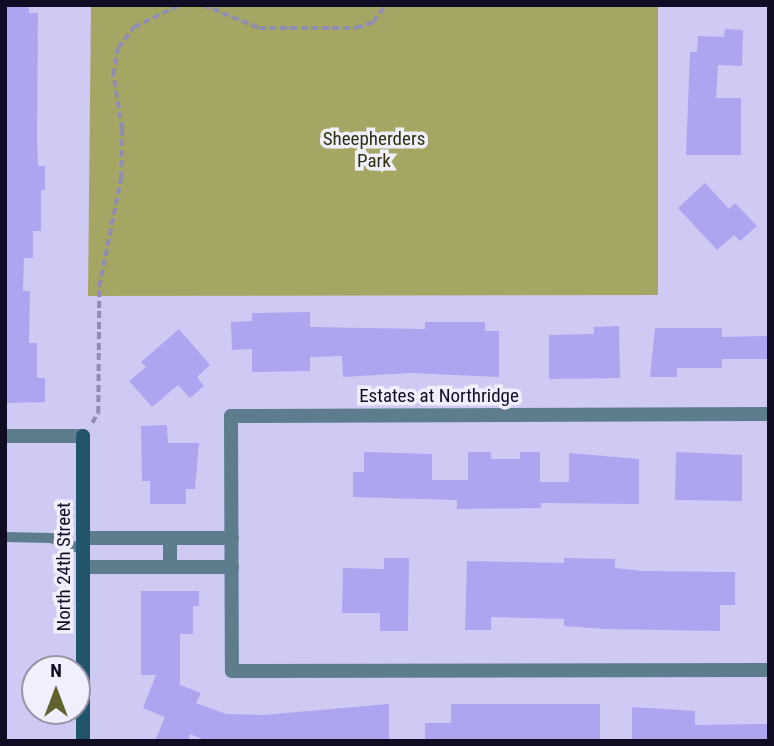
<!DOCTYPE html>
<style>
body{margin:0}
#map{position:relative;width:774px;height:746px;overflow:hidden;background:#cecaf4;font-family:"Roboto Condensed",sans-serif}
div>[style]{position:absolute}
[style*='--x']{left:calc(var(--x)*1px);top:calc(var(--y)*1px);width:calc(var(--w)*1px);rotate:calc(var(--a)*1deg)}
.green>*{inset:0;background:#a5a664}
.building>*{inset:0;background:#aea5f0}
.path>*{height:3.5px;margin-top:-1.75px;transform-origin:0;background:repeating-linear-gradient(90deg,#918db2 0 7px,transparent 0 10.5px)}
.lane>*{height:10px;margin:-5px;padding:0 5px;transform-origin:5px;border-radius:5px;background:#5d7d8d}
.street>*{height:14px;margin:-7px;padding:0 7px;transform-origin:7px;border-radius:7px;background:#5d7d8d}
.secondary>*{height:14px;margin:-7px;padding:0 7px;transform-origin:7px;border-radius:7px;background:#21556b}
span{translate:-50% -50%;white-space:nowrap;text-align:center;line-height:1.15;-webkit-text-stroke:7px #f0effd;paint-order:stroke}
.park-label{font-size:19px;color:#30300b}
.street-label{font-size:19px;color:#100c24}
.frame{position:absolute;inset:0;border:7px solid #100c24;pointer-events:none}
.north{position:absolute;left:21px;top:655px;width:70px;height:70px;box-sizing:border-box;background:#f0effd;border:2px solid #9694a6;border-radius:50%;rotate:0deg;font-size:19px;font-weight:700;line-height:28px;text-align:center;color:#100c24}
.north::after{content:'';display:block;margin:auto;width:24px;height:32px;background:#61612e;clip-path:polygon(50% 0,100% 100%,50% 72%,0 100%)}
</style>
<div id="map">
<div class="green">
<div style="clip-path:polygon(91px 5px,658px 5px,658px 295px,88px 296px)"></div>
</div>
<div class="building">
<div style="clip-path:polygon(5px 5px,29px 5px,29px 13px,38px 13px,37px 138px,38px 166px,45px 166px,45px 190px,41px 190px,41px 231px,33px 231px,33px 258px,24px 258px,23px 291px,30px 291px,29px 343px,37px 343px,37px 378px,45px 378px,45px 402px,5px 403px)"></div>
<div style="clip-path:polygon(725px 29px,743px 30px,742px 66px,718px 65px,716px 98px,741px 98px,741px 155px,686px 155px,690px 52px,697px 52px,698px 36px,724px 37px)"></div>
<div style="clip-path:polygon(705px 183px,729px 209px,735px 203px,757px 226px,740px 241px,734px 235px,717px 250px,678px 208px)"></div>
<div style="clip-path:polygon(310px 312px,310px 327px,425px 329px,425px 322px,485px 322px,485px 331px,499px 331px,499px 377px,410px 373px,343px 377px,342px 356px,310px 357px,310px 371px,252px 372px,252px 349px,232px 350px,231px 322px,252px 321px,252px 313px)"></div>
<div style="clip-path:polygon(619px 326px,620px 378px,549px 379px,549px 335px,594px 334px,594px 327px)"></div>
<div style="clip-path:polygon(655px 328px,722px 328px,722px 337px,769px 336px,769px 359px,722px 359px,722px 368px,677px 368px,677px 377px,650px 377px)"></div>
<div style="clip-path:polygon(179px 329px,210px 365px,197px 377px,204px 386px,190px 398px,178px 385px,152px 407px,129px 381px,146px 367px,141px 362px)"></div>
<div style="clip-path:polygon(167px 425px,168px 443px,199px 443px,195px 489px,186px 489px,186px 504px,150px 504px,150px 481px,142px 481px,141px 426px)"></div>
<div style="clip-path:polygon(364px 452px,432px 454px,432px 480px,468px 480px,468px 452px,491px 452px,491px 459px,520px 459px,520px 452px,540px 452px,540px 482px,569px 482px,569px 453px,639px 459px,639px 504px,541px 503px,541px 508px,457px 509px,457px 500px,353px 497px,353px 472px,364px 472px)"></div>
<div style="clip-path:polygon(676px 452px,742px 455px,742px 501px,675px 500px)"></div>
<div style="clip-path:polygon(384px 558px,409px 558px,408px 631px,380px 631px,380px 613px,342px 613px,343px 568px,384px 569px)"></div>
<div style="clip-path:polygon(564px 558px,615px 559px,615px 568px,643px 571px,735px 572px,735px 605px,720px 605px,720px 631px,605px 629px,564px 626px,564px 619px,491px 617px,491px 630px,465px 630px,467px 561px,564px 563px)"></div>
<div style="clip-path:polygon(141px 591px,199px 591px,199px 606px,193px 606px,193px 634px,180px 634px,180px 685px,201px 693px,196px 703px,226px 714px,263px 715px,389px 704px,389px 741px,207px 741px,190px 734px,188px 741px,155px 741px,165px 717px,143px 708px,156px 675px,141px 675px)"></div>
<div style="clip-path:polygon(451px 704px,600px 704px,600px 741px,425px 741px,425px 723px,451px 723px)"></div>
<div style="clip-path:polygon(632px 707px,695px 711px,695px 725px,769px 724px,769px 741px,632px 741px)"></div>
</div>
<div class="path">
<div style="--x:203;--y:5;--w:61;--a:22.3"></div>
<div style="--x:259;--y:28;--w:97;--a:0"></div>
<div style="--x:356;--y:28;--w:18;--a:-19"></div>
<div style="--x:373;--y:22;--w:21;--a:-53"></div>
<div style="--x:92;--y:423;--w:12;--a:-59"></div>
<div style="--x:98;--y:413;--w:126;--a:-89.5"></div>
<div style="--x:99;--y:287;--w:111;--a:-78.6"></div>
<div style="--x:121;--y:178;--w:49;--a:-88.8"></div>
<div style="--x:122;--y:129;--w:55;--a:-99.5"></div>
<div style="--x:113;--y:75;--w:27;--a:-80"></div>
<div style="--x:118;--y:48;--w:26;--a:-53"></div>
<div style="--x:134;--y:27;--w:51;--a:-25.6"></div>
</div>
<div class="lane">
<div style="--x:5;--y:537;--w:46;--a:1.2"></div>
<div style="--x:51;--y:538;--w:35;--a:20"></div>
</div>
<div class="street">
<div style="--x:769;--y:414;--w:538;--a:179.79"></div>
<div style="--x:231;--y:416;--w:255;--a:89.8"></div>
<div style="--x:232;--y:671;--w:537;--a:-0.11"></div>
<div style="--x:5;--y:436;--w:78;--a:0"></div>
<div style="--x:84;--y:538;--w:148;--a:0"></div>
<div style="--x:170;--y:538;--w:29;--a:90"></div>
<div style="--x:84;--y:567;--w:148;--a:0"></div>
</div>
<div class="secondary">
<div style="--x:83;--y:741;--w:305;--a:-90"></div>
</div>
<div class="park-label">
<span style="left:374px;top:150px">Sheepherders<br>Park</span>
</div>
<div class="street-label">
<span style="left:439px;top:396px">Estates at Northridge</span>
<span style="left:64px;top:567px;rotate:-90deg">North 24th Street</span>
</div>
<div class="frame"></div>
<div class="north">N</div>
</div>
